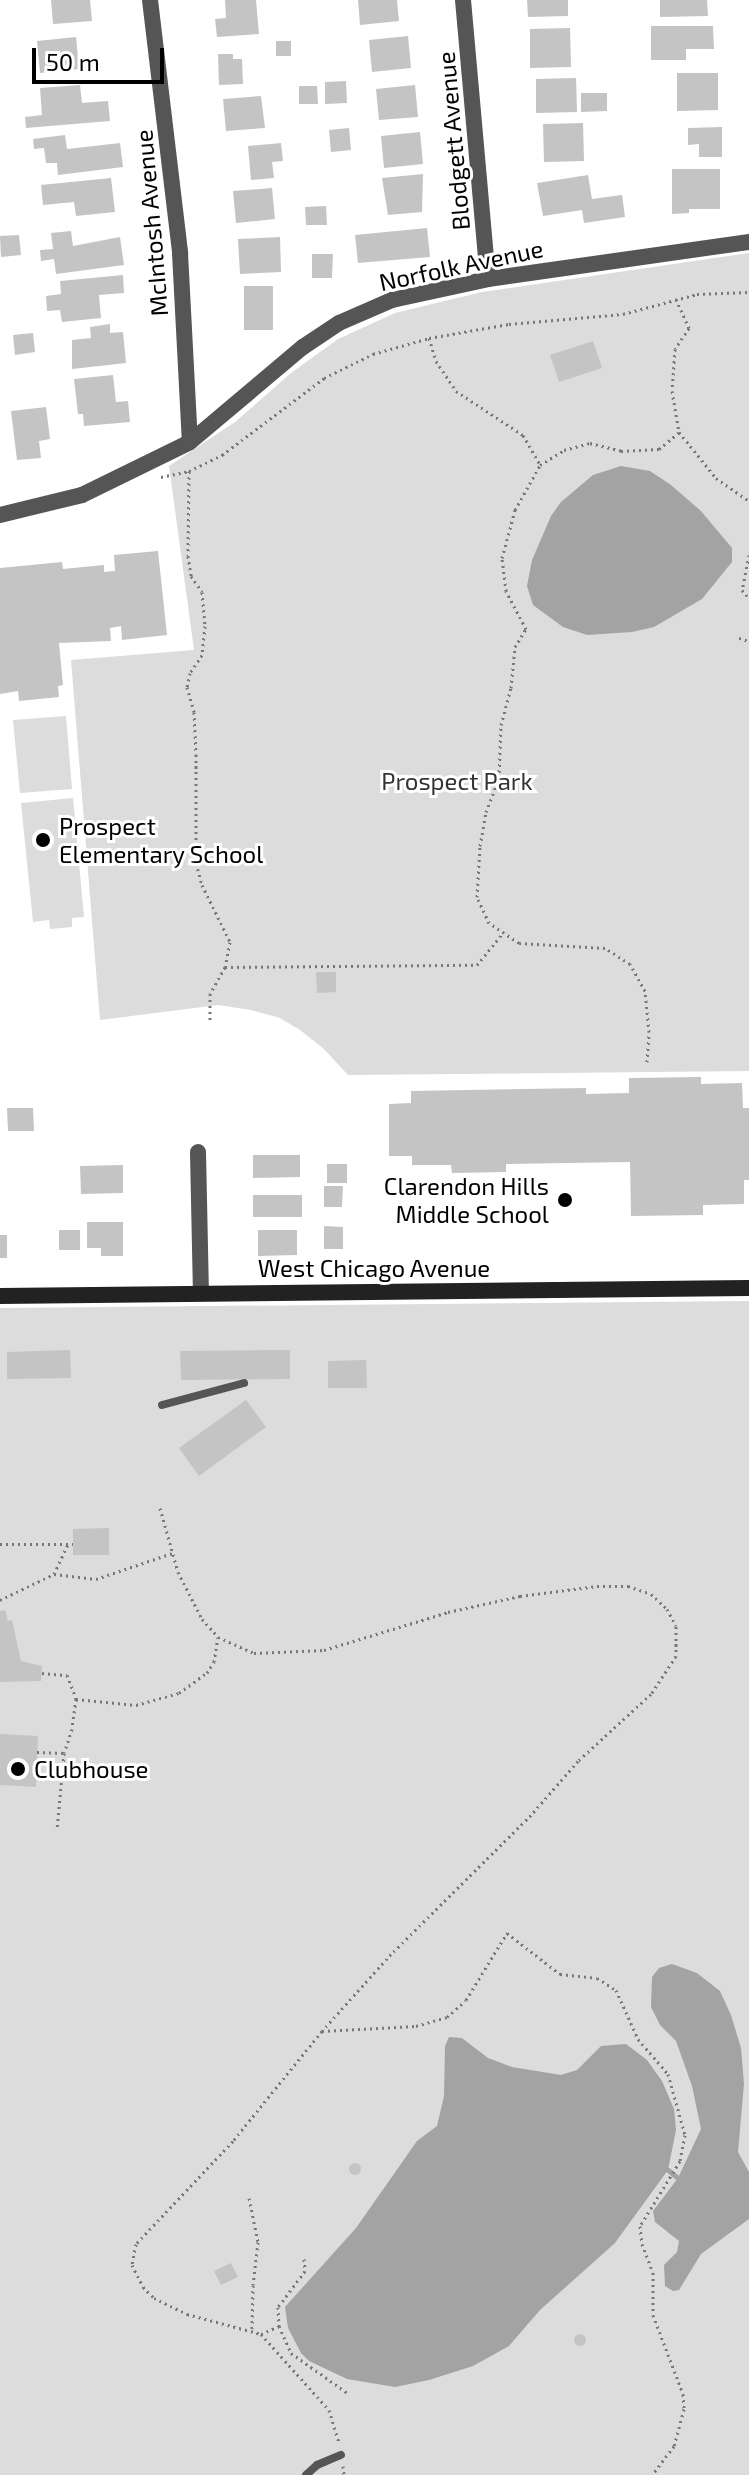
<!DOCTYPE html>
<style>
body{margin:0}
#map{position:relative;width:749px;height:2475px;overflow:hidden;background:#fff;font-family:"Exo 2",sans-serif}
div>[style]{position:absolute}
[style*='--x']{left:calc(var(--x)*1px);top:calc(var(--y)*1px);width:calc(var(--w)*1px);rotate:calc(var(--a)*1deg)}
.green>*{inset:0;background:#dcdcdc}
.water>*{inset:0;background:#a3a3a3}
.stream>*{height:5px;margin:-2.5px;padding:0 2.5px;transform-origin:2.5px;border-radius:2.5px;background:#a3a3a3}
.building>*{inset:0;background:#c4c4c4}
.round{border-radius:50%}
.path>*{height:3px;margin-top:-1.5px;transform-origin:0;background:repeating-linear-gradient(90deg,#777 0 2px,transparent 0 6px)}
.lane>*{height:8px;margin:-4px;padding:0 4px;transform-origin:4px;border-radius:4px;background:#555}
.street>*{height:16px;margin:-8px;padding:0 8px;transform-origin:8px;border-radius:8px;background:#555}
.secondary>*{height:16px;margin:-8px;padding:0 8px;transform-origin:8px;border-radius:8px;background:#222}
.dots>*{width:22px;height:22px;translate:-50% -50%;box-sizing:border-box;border:4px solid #fff;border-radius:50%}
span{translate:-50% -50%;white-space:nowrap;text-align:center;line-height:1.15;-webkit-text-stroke:6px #fff;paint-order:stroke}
.street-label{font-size:24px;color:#000}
.park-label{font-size:24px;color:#333}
.poi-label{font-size:24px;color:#000}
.left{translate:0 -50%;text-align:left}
.right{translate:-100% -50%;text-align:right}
.scale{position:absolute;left:32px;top:48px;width:132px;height:36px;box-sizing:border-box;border:4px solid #000;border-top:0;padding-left:10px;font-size:24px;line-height:28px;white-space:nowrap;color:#000;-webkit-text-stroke:6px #fff;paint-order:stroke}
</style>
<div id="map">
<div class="green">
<div style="clip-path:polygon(749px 253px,749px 1071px,348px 1075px,324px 1049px,300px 1030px,280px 1018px,251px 1010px,218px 1005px,100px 1020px,71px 660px,194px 650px,169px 466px,235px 422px,291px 373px,338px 339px,395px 313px,482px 292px)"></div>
<div style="clip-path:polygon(66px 716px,72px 789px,20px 793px,13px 720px)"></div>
<div style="clip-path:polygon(73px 798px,84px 917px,72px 918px,72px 927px,50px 929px,49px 920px,33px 922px,21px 803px)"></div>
<div style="clip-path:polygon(749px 1301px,749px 2475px,0 2475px,0 1308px)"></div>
</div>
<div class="water">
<div style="clip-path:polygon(621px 466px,650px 471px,671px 485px,701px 511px,732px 548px,732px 562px,702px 599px,654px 627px,632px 632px,587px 635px,563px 627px,533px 605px,527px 586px,532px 560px,551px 516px,561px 502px,593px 475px)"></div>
<div style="clip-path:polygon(672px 1964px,697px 1973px,720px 1991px,731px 2015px,741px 2048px,744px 2084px,738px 2152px,749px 2172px,749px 2219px,701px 2254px,679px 2290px,673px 2291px,665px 2286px,664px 2265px,677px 2252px,679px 2241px,655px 2222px,653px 2211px,678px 2178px,701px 2129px,692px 2086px,676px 2041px,660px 2025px,651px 2007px,652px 1977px,659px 1968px)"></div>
<div style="clip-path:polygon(449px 2037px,462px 2038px,488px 2058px,512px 2067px,561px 2075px,577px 2070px,601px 2046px,626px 2044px,647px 2060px,662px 2081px,674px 2109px,676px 2130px,668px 2170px,615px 2243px,540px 2310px,509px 2346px,473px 2366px,429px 2380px,395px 2387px,347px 2379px,309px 2361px,301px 2353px,288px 2328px,285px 2307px,356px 2228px,417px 2141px,437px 2126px,444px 2096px,445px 2046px)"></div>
</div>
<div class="stream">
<div style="--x:668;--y:2170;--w:13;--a:39"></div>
</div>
<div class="building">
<div style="clip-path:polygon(51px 0,90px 0,92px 21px,53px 24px)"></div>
<div style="clip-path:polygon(225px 0,256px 0,259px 34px,217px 37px,215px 19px,226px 18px)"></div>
<div style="clip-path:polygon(358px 0,397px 0,399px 21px,360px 25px)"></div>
<div style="clip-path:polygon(527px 0,568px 0,568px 16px,528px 17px)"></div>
<div style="clip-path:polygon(660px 0,707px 0,708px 16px,660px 17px)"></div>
<div style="clip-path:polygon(651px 26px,713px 26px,714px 49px,686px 49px,686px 60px,651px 60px)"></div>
<div style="clip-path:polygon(570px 28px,571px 67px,530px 68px,530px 29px)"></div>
<div style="clip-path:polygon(408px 36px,411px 68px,372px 72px,369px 40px)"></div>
<div style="clip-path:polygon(76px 37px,79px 69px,40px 73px,37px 41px)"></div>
<div style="clip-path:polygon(276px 41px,291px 41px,291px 56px,276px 56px)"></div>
<div style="clip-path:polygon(218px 54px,233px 54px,233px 59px,242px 59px,243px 84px,219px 85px)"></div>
<div style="clip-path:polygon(677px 73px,718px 73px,718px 110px,677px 111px)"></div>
<div style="clip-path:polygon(576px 78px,577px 112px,536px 113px,536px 79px)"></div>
<div style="clip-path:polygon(346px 81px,347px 103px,325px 104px,325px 82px)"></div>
<div style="clip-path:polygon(80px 85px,82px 103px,108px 101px,110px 121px,26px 128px,25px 117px,42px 115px,40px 88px)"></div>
<div style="clip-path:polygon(415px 85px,418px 117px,379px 120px,376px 89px)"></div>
<div style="clip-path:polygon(299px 86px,317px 86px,318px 104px,299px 104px)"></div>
<div style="clip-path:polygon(581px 93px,607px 93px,607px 111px,581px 112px)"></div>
<div style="clip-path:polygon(261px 96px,265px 128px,226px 131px,223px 99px)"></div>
<div style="clip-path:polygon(583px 123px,584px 161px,544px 162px,543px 124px)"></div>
<div style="clip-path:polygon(722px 127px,722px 157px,699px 157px,699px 144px,688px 145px,688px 128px)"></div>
<div style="clip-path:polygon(349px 128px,351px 150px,331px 152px,329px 130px)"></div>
<div style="clip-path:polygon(420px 132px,423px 164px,384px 168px,381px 136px)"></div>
<div style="clip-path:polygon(65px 135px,67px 149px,120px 143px,123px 167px,58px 175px,57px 163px,46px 163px,44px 148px,34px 149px,33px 139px)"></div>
<div style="clip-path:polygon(281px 143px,283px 161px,272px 162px,274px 178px,251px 180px,248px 146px)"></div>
<div style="clip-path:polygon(672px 169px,720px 169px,720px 209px,689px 209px,689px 213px,672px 214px)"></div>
<div style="clip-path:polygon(423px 174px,422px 212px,388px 215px,382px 178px)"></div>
<div style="clip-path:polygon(588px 175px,592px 199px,622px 195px,625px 217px,584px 223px,582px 210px,543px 216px,537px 183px)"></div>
<div style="clip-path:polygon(111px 178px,115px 212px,76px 216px,74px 202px,43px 205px,41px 185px)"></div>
<div style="clip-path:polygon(272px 188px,275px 219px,236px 223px,233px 191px)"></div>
<div style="clip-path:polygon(326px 206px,327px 225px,306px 225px,305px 207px)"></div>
<div style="clip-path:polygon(427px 228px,430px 257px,358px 263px,355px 235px)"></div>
<div style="clip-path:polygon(71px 231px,73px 246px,120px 237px,124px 265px,56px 274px,54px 259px,41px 261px,40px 250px,53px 249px,51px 233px)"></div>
<div style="clip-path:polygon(19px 235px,21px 255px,1px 257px,0 236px)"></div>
<div style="clip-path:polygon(280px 237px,281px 272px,240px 274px,238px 239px)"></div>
<div style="clip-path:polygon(312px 254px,333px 254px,332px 278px,312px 278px)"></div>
<div style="clip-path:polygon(123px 275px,124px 293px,99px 295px,101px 318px,62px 322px,60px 310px,47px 311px,46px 296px,61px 294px,60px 281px)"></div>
<div style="clip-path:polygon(244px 286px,273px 286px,273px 330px,244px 330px)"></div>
<div style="clip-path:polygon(110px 324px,110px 333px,123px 332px,126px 363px,72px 369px,72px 340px,91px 338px,90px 327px)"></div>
<div style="clip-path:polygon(33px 333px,35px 352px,15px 355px,13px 335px)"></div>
<div style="clip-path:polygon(593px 341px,602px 368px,559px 382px,550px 355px)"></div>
<div style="clip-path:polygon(113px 375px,116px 402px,128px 401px,130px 422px,84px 426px,83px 414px,78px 414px,74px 379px)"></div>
<div style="clip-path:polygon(46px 407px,50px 439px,39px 441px,41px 458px,17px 460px,11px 411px)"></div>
<div style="clip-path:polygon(158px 551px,167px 635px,122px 640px,121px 626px,110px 628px,111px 641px,59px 643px,63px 685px,58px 686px,59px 697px,19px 701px,18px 691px,0 694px,0 568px,62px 562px,63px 569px,104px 565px,104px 572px,115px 571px,114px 555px)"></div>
<div style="clip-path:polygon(316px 972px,336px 972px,336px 992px,317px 993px)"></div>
<div style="clip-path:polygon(701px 1077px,701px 1084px,742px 1083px,743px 1108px,749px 1108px,749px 1180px,744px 1180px,744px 1204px,703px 1205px,703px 1215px,631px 1216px,630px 1162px,506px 1164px,506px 1172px,452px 1173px,451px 1165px,412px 1165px,412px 1156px,389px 1156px,389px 1104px,411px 1103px,411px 1091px,586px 1088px,586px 1094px,629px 1093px,629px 1078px)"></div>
<div style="clip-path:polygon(7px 1108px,33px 1108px,34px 1131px,8px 1131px)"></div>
<div style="clip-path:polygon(253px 1155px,300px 1155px,300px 1177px,253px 1178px)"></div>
<div style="clip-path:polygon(327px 1164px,347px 1164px,347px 1183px,327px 1183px)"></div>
<div style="clip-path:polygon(123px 1165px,123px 1193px,81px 1194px,80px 1166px)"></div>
<div style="clip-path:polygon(324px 1186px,343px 1186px,342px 1207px,324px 1207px)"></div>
<div style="clip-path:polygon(253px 1195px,302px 1195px,302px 1217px,253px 1217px)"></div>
<div style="clip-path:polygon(87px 1222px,123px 1222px,123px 1256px,101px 1256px,101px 1248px,87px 1248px)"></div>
<div style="clip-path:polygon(324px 1226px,343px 1227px,343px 1249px,324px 1249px)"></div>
<div style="clip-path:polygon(59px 1230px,80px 1230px,80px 1250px,59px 1250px)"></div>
<div style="clip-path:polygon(258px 1230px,297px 1230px,297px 1255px,258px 1256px)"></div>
<div style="clip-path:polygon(0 1235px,7px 1235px,7px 1258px,0 1258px)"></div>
<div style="clip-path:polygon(70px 1350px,71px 1378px,7px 1379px,7px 1352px)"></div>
<div style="clip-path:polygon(290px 1350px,290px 1379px,181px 1380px,180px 1351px)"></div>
<div style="clip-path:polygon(366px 1360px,367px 1388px,328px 1388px,328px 1361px)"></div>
<div style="clip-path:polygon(246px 1400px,266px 1427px,199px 1476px,179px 1448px)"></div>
<div style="clip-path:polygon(109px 1528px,109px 1555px,73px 1555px,73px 1529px)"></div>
<div style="clip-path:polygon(5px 1610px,8px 1621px,12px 1620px,21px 1661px,42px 1666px,41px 1681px,0 1682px,0 1611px)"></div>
<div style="clip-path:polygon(0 1734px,38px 1736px,36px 1787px,0 1785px)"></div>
<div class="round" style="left:349px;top:2163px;width:12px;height:12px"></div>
<div style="clip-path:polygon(231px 2263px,238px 2277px,221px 2285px,214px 2271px)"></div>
<div class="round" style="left:574px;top:2334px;width:12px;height:12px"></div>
</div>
<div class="path">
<div style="--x:676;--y:299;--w:32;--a:66"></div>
<div style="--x:689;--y:328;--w:25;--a:124"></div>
<div style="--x:675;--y:349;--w:42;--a:94.1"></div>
<div style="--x:672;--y:391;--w:42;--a:80.3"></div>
<div style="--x:679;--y:432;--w:59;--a:51.2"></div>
<div style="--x:716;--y:478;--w:40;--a:34.9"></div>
<div style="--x:429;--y:338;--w:24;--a:73"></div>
<div style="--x:436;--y:361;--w:36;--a:56"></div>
<div style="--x:456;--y:391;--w:80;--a:33.3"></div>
<div style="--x:523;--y:435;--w:34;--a:60"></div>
<div style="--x:189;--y:471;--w:85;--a:90.7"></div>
<div style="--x:188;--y:556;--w:20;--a:81"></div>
<div style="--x:191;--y:576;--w:19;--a:55"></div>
<div style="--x:202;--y:592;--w:34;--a:85"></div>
<div style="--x:205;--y:626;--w:29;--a:96"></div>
<div style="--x:202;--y:655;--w:22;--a:124"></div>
<div style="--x:190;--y:673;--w:14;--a:102"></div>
<div style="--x:187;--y:687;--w:26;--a:74"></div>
<div style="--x:194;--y:712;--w:42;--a:87.3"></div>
<div style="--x:196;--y:754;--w:109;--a:90"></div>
<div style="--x:196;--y:863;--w:23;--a:75"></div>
<div style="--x:202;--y:885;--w:64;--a:63.8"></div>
<div style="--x:230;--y:942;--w:25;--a:101"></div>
<div style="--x:225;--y:967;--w:31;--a:119"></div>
<div style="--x:210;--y:994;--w:29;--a:90"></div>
<div style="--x:161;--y:477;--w:29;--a:-12"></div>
<div style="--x:189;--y:471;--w:37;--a:-26"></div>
<div style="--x:222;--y:455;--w:128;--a:-37"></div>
<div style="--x:324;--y:378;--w:55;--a:-26.1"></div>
<div style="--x:373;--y:354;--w:58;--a:-15.9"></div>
<div style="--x:429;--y:338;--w:81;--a:-9.9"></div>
<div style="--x:509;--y:324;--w:114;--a:-5"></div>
<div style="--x:623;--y:314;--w:77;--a:-15.1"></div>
<div style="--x:697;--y:294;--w:52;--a:-2.2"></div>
<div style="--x:749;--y:555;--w:36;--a:101"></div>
<div style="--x:742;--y:590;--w:11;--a:49"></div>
<div style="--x:739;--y:638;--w:10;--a:17"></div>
<div style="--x:225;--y:967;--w:252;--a:-0.5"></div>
<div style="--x:477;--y:965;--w:40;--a:-51"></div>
<div style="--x:647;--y:1062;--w:30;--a:-86"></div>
<div style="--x:649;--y:1032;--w:41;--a:-95.6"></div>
<div style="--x:645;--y:991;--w:31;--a:-119"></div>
<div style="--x:630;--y:964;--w:30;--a:-147"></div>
<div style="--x:605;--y:948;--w:86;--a:-176.7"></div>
<div style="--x:519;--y:943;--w:36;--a:-146"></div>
<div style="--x:489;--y:923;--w:29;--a:-115"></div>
<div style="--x:477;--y:897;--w:51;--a:-86.6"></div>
<div style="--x:480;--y:846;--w:35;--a:-80"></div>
<div style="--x:486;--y:812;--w:36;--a:-69"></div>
<div style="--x:499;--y:778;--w:53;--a:-87.8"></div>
<div style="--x:501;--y:725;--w:38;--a:-75"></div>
<div style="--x:511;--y:688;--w:41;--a:-84.4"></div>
<div style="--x:515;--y:647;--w:21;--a:-59"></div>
<div style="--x:526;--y:629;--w:43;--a:-117.8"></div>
<div style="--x:506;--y:591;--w:33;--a:-97"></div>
<div style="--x:502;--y:558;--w:50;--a:-74.8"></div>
<div style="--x:515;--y:510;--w:51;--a:-60.9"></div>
<div style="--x:540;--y:465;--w:28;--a:-32"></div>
<div style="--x:564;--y:450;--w:27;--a:-15"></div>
<div style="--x:590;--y:443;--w:32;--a:14"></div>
<div style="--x:621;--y:451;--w:38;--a:-3"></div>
<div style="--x:659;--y:449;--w:26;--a:-40"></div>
<div style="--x:160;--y:1508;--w:66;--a:74.3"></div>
<div style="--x:178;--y:1572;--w:53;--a:62.9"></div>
<div style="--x:202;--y:1619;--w:24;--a:48"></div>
<div style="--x:218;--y:1637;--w:39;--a:24"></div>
<div style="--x:254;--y:1653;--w:70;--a:-2.5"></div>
<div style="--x:324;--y:1650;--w:130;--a:-17"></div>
<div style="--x:448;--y:1612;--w:74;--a:-12.5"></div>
<div style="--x:520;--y:1596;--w:78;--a:-7.4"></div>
<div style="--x:597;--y:1586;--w:31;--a:0"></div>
<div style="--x:628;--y:1586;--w:24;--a:19"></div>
<div style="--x:651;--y:1594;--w:22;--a:43"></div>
<div style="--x:667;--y:1609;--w:19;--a:62"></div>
<div style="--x:676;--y:1626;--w:30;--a:90"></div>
<div style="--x:676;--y:1656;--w:45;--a:123.3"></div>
<div style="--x:651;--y:1694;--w:99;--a:137.5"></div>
<div style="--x:578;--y:1761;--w:72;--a:131"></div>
<div style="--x:531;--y:1815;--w:197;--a:135.2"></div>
<div style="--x:391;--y:1954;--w:103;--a:131.9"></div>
<div style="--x:322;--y:2031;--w:141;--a:129"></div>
<div style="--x:233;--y:2141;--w:141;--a:133.3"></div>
<div style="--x:136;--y:2244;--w:21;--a:101"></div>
<div style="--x:132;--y:2265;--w:25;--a:63"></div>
<div style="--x:143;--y:2287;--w:16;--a:45"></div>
<div style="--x:154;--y:2298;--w:37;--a:26"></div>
<div style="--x:187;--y:2314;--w:77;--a:15.1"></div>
<div style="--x:261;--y:2334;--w:102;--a:48.2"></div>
<div style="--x:329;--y:2410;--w:34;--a:73"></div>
<div style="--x:0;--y:1544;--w:73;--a:0"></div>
<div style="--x:54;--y:1574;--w:42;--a:6.8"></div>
<div style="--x:96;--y:1579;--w:81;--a:-18.7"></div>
<div style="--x:0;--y:1600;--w:60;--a:-25.7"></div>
<div style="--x:54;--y:1574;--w:33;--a:-65"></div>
<div style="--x:42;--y:1673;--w:25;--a:5"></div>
<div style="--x:67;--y:1675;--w:26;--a:69"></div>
<div style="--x:76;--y:1699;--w:30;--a:98"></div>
<div style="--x:72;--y:1729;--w:25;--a:108"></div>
<div style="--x:64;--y:1753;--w:77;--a:95.2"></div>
<div style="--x:76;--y:1699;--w:60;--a:5.7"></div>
<div style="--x:136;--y:1705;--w:45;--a:-15.6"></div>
<div style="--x:179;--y:1693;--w:34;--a:-36"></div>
<div style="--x:207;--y:1673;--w:13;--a:-58"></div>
<div style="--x:214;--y:1662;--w:25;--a:-81"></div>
<div style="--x:37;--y:1752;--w:27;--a:2"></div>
<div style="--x:322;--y:2031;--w:94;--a:-3"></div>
<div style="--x:416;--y:2026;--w:32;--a:-16"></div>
<div style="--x:447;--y:2017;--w:25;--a:-42"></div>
<div style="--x:466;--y:2000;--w:79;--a:-58.5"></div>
<div style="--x:507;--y:1933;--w:67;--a:37.7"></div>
<div style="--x:560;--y:1974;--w:37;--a:6"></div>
<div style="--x:597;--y:1978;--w:22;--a:32"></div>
<div style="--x:616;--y:1990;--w:54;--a:65.8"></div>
<div style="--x:638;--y:2039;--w:46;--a:49.4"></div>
<div style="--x:668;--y:2074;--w:63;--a:74.4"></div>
<div style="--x:685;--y:2135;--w:26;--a:101"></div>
<div style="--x:680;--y:2161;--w:76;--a:121.6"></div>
<div style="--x:640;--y:2226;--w:18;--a:84"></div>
<div style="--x:642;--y:2244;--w:30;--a:69"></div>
<div style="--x:653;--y:2272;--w:43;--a:90"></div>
<div style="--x:653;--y:2315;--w:85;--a:69.2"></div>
<div style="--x:683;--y:2394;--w:15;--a:86"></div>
<div style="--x:684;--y:2409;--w:38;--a:105"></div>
<div style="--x:674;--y:2446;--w:36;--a:127"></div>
<div style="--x:249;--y:2198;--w:45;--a:78.4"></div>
<div style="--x:258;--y:2242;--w:43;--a:96.6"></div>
<div style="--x:253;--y:2285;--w:44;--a:91.3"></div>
<div style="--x:304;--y:2259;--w:12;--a:85"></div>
<div style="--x:305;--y:2271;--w:45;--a:126.9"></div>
<div style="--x:278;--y:2307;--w:19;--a:87"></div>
<div style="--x:279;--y:2326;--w:30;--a:66"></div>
<div style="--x:291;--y:2353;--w:71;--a:35.3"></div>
<div style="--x:261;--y:2334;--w:20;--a:-24"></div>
<div style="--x:343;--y:2466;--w:9;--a:84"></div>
</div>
<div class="lane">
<div style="--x:162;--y:1405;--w:85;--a:-15"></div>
<div style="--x:306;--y:2475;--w:15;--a:-42"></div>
<div style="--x:317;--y:2465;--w:26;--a:-23"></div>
</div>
<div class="street">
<div style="--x:150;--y:0;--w:255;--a:83.2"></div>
<div style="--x:180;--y:253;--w:189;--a:87"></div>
<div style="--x:463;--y:0;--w:280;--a:84.9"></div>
<div style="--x:0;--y:515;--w:84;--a:-13.7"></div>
<div style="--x:82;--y:495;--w:120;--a:-26.1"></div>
<div style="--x:190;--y:442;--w:148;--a:-40.1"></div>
<div style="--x:303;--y:347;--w:43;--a:-33.7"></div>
<div style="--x:339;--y:323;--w:58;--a:-23.5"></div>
<div style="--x:392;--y:300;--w:98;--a:-12.3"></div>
<div style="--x:488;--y:279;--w:264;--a:-8.1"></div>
<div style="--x:198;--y:1152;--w:141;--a:88.8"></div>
</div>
<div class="secondary">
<div style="--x:0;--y:1296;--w:749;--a:-0.61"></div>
</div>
<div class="dots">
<div style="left:43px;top:840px;background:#000"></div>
<div style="left:565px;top:1200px;background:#000"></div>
<div style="left:18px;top:1769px;background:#000"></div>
</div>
<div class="street-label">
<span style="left:453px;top:141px;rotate:-95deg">Blodgett Avenue</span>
<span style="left:151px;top:223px;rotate:-95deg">McIntosh Avenue</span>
<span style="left:461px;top:265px;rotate:-12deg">Norfolk Avenue</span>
<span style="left:374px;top:1268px">West Chicago Avenue</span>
</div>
<div class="park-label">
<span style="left:457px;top:781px">Prospect Park</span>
</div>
<div class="poi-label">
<span class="left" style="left:59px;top:840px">Prospect<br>Elementary School</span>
<span class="right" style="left:549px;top:1200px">Clarendon Hills<br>Middle School</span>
<span class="left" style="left:34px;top:1769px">Clubhouse</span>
</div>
<div class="scale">50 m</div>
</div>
